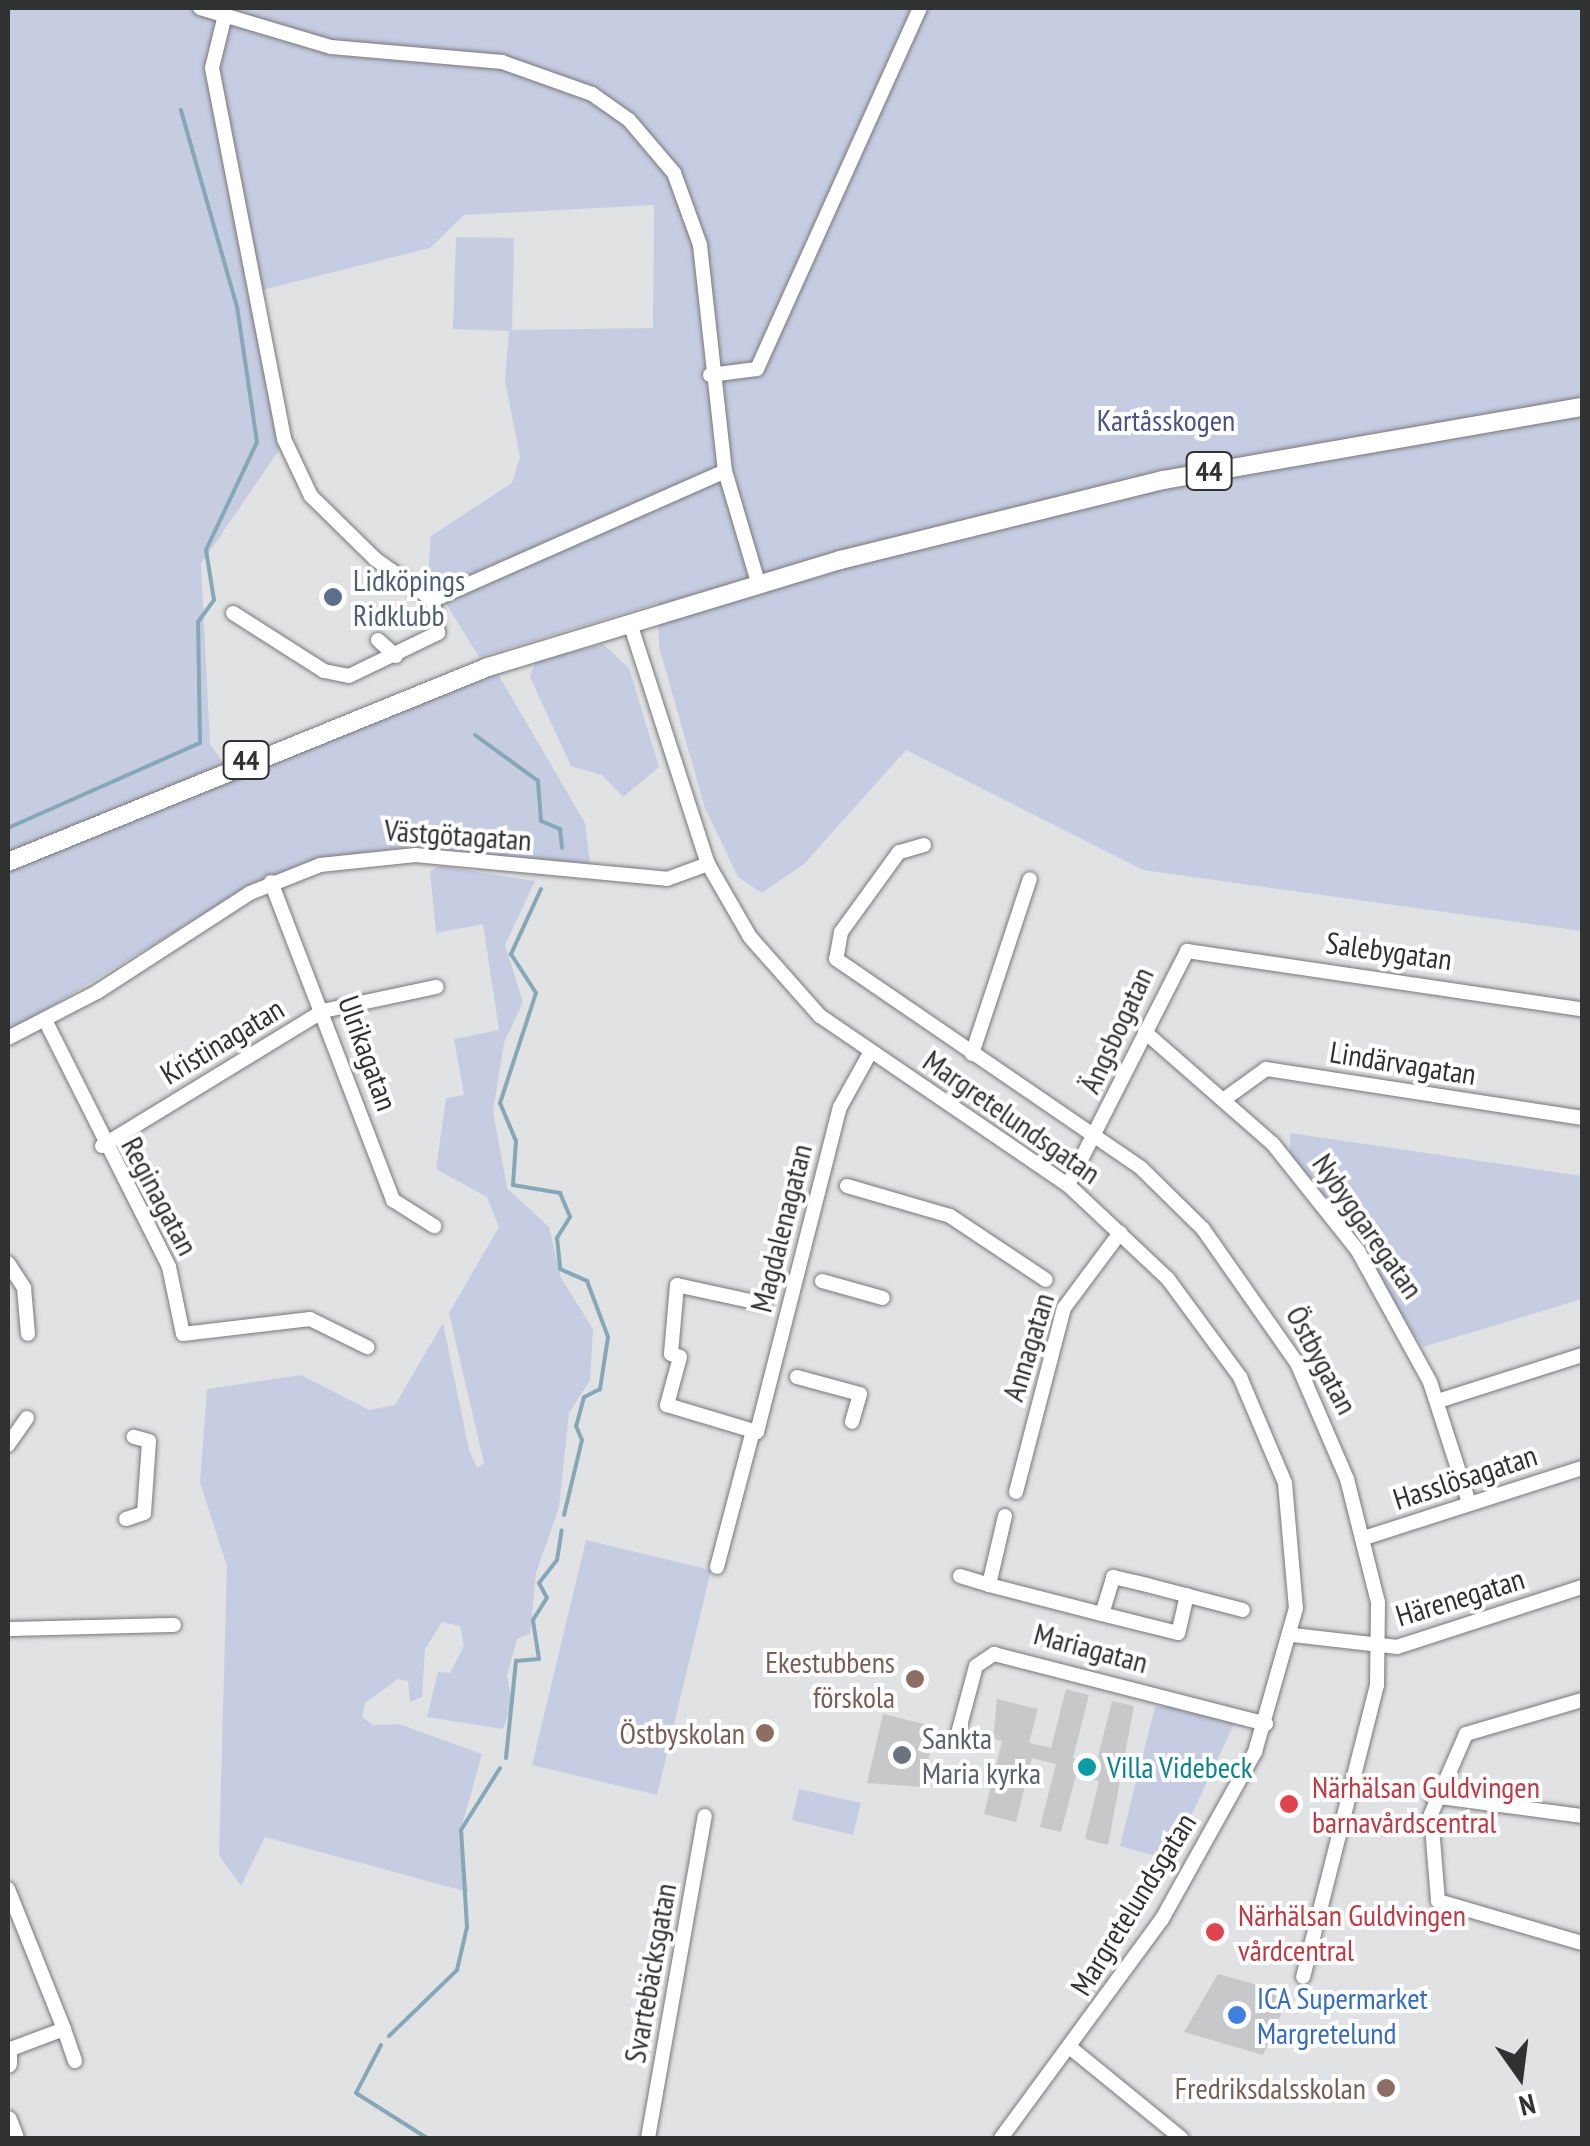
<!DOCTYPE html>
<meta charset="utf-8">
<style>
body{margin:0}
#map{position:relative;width:1590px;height:2146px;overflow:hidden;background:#e1e2e3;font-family:"PT Sans Narrow",sans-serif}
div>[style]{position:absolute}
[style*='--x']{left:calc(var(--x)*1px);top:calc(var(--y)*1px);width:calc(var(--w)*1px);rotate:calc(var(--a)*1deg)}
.green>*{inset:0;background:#c6cce2}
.stream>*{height:4px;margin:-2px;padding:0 2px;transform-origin:2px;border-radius:2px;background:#85a7b8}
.building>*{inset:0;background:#c7c8c9}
.roads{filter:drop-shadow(0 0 2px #78787a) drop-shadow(0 0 2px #78787a)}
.minor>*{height:14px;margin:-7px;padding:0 7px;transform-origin:7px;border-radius:7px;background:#fff}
.major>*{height:18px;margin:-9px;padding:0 9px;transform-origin:9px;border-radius:9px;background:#fff}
.dots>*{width:28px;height:28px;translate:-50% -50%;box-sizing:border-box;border:5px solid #fff;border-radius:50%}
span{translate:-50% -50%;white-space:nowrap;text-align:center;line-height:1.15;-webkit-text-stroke:8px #fff;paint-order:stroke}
.shield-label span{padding:2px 8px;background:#fff;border:2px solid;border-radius:8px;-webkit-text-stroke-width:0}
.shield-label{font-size:28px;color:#303131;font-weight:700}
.park-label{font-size:30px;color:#495481}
.service-label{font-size:30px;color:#4e5e75}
.left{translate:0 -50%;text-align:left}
.street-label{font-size:30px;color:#303131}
.education-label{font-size:30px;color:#785e54}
.right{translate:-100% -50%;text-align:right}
.worship-label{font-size:30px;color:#5b616d}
.culture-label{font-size:30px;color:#0d838f}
.health-label{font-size:30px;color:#be3a42}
.shop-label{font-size:30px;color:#366cbe}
.frame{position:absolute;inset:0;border:10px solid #303131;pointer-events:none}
.north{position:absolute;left:1470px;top:2026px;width:100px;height:100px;-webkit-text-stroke:8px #fff;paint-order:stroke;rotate:166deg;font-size:28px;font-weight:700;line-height:40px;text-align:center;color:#303131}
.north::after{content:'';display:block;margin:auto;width:35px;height:45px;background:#303131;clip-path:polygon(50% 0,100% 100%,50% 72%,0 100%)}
</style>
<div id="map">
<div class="green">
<div style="clip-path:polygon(8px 8px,1582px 8px,1582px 931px,1143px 870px,906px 750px,804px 864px,762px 893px,738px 877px,705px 808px,659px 647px,658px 603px,479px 657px,428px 574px,431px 536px,512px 483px,520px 457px,505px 381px,509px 331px,453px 329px,456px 237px,514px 238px,512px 330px,653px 328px,654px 205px,464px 215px,430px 248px,258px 291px,279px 450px,201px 564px,210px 744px,234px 777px,498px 674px,585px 823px,590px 863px,392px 849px,319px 859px,247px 888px,8px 1032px)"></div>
<div style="clip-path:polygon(603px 644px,629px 668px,659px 767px,623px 797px,602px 775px,571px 766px,530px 677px,536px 661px)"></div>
<div style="clip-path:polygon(441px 866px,535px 881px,505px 945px,523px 1002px,504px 1043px,493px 1111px,507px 1188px,549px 1227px,561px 1278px,593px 1329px,590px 1380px,569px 1413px,559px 1507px,536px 1573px,530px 1634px,517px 1639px,507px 1675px,512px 1704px,503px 1729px,427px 1717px,438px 1672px,450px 1673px,464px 1646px,460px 1626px,442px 1622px,425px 1649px,422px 1697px,410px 1702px,408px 1681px,398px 1679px,365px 1703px,362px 1717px,373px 1725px,399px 1724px,482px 1754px,461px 1829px,468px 1892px,265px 1837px,241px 1886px,219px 1855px,227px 1566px,200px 1483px,207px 1389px,301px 1375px,369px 1410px,395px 1405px,443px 1323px,469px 1450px,477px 1468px,484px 1463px,449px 1313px,499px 1227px,487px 1197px,436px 1169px,446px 1098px,464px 1095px,454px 1039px,499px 1030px,483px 924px,436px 933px,430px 871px)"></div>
<div style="clip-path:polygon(1290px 1133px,1582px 1176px,1582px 1299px,1423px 1347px,1290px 1153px)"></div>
<div style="clip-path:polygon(586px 1540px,711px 1570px,657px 1795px,532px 1765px)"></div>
<div style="clip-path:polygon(1190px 1706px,1235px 1722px,1191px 1816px,1166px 1859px,1120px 1846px,1155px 1707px)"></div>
<div style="clip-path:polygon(799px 1789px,861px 1803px,853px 1835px,792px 1820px)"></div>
</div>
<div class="stream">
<div style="--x:475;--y:735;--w:78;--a:36.1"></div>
<div style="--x:538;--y:781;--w:40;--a:85.7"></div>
<div style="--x:541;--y:821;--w:21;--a:23"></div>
<div style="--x:560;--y:829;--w:19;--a:84"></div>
<div style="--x:8;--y:828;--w:210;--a:-23.9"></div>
<div style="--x:200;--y:743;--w:121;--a:-90.9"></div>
<div style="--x:198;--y:622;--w:27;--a:-54"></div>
<div style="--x:214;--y:600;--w:51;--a:-99.1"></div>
<div style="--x:206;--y:550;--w:119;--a:-64.7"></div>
<div style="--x:257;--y:442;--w:136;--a:-98.4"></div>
<div style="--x:237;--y:307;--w:205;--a:-105.9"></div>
<div style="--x:541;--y:889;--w:72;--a:114.8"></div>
<div style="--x:511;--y:954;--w:46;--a:57.3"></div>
<div style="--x:536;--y:993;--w:116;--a:108.1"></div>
<div style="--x:500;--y:1103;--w:41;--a:67.2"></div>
<div style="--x:516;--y:1141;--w:44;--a:93.9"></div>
<div style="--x:513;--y:1185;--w:48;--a:9.7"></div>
<div style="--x:560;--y:1193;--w:26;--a:67"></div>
<div style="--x:570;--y:1217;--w:25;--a:122"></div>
<div style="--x:557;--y:1238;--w:31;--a:84"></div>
<div style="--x:560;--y:1269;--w:30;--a:24"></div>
<div style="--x:587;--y:1281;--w:60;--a:69.4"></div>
<div style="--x:608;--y:1337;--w:53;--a:98.7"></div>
<div style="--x:600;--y:1389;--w:18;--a:153"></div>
<div style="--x:584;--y:1397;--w:30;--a:105"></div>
<div style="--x:576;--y:1426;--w:15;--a:67"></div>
<div style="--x:582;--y:1440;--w:77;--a:103.5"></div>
<div style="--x:506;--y:1758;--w:98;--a:-84.1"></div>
<div style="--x:516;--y:1661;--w:23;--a:-5"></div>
<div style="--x:539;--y:1659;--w:39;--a:-99"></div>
<div style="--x:533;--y:1620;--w:26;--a:-58"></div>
<div style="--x:547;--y:1598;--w:17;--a:-118"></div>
<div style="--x:539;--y:1583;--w:29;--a:-52"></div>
<div style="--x:557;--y:1560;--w:30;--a:-81"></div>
<div style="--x:389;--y:2036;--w:95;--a:-44.1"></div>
<div style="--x:457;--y:1970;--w:44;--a:-76.9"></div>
<div style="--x:467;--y:1927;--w:97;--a:-93.5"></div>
<div style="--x:461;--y:1830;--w:73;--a:-57.8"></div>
<div style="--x:381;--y:2045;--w:54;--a:117.5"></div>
<div style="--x:356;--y:2093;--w:84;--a:32.4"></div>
</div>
<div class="building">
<div style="clip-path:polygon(1066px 1689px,1089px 1695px,1073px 1758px,1096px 1764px,1112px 1701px,1134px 1706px,1108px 1845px,1085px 1839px,1099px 1781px,1076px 1775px,1061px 1832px,1040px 1827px,1056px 1764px,1032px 1758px,1016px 1822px,984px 1814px,1002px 1741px,993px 1739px,997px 1699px,1038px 1709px,1029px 1743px,1051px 1748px)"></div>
<div style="clip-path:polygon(883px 1714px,936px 1727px,922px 1787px,867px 1783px)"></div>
<div style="clip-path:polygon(1218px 1974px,1290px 1994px,1263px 2055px,1184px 2032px)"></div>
</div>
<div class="roads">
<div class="minor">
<div style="--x:200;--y:8;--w:137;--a:16.6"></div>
<div style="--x:331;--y:47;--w:172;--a:5"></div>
<div style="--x:502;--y:62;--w:96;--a:19.6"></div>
<div style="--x:592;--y:94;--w:45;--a:35.1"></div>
<div style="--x:629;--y:120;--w:70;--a:49.7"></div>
<div style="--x:674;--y:173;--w:77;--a:70.1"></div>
<div style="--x:700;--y:245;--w:227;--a:83.7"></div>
<div style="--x:725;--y:471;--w:120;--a:73.5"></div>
<div style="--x:224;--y:19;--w:50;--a:103.8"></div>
<div style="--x:212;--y:68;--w:378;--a:79"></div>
<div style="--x:284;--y:439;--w:63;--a:64.7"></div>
<div style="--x:311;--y:496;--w:90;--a:44.5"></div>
<div style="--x:375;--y:559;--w:71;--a:35.3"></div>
<div style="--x:433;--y:600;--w:319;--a:-23.8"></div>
<div style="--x:710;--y:375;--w:47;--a:-7.3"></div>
<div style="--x:757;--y:369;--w:396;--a:-65.7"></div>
<div style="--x:233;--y:613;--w:108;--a:32.5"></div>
<div style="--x:324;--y:671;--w:25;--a:11"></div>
<div style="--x:349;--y:676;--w:99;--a:-25.8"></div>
<div style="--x:438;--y:633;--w:33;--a:-99"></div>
<div style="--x:630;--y:623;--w:253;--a:72.1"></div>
<div style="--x:708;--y:864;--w:84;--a:60.1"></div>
<div style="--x:750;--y:937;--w:106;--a:48.5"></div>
<div style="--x:820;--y:1016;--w:300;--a:34.3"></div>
<div style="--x:1068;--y:1185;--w:137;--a:43.2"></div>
<div style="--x:1168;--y:1279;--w:122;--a:53.7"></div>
<div style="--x:1240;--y:1377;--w:115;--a:67"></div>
<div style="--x:1285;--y:1483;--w:125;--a:85"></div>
<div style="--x:1296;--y:1608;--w:150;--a:105.9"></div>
<div style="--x:1255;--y:1752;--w:191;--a:119.1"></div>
<div style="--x:1162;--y:1919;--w:272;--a:126.3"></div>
<div style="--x:378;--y:640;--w:24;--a:42"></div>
<div style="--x:924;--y:845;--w:26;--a:164"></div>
<div style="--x:899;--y:852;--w:99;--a:125.9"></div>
<div style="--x:841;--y:932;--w:27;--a:100"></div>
<div style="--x:836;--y:959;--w:370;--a:34.4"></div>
<div style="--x:1141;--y:1168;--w:87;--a:44.5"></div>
<div style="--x:1203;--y:1229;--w:164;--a:55"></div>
<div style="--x:1297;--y:1363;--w:126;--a:66.7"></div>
<div style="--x:1347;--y:1479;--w:127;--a:75.9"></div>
<div style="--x:1378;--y:1602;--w:83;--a:90.7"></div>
<div style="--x:1377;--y:1685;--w:301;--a:104.2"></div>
<div style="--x:271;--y:882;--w:341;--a:69"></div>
<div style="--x:393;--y:1200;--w:49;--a:32.4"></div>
<div style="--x:46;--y:1022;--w:274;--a:63.3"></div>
<div style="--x:169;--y:1267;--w:68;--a:78.2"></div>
<div style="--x:183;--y:1334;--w:128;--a:-6.7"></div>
<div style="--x:310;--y:1319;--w:64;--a:26.2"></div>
<div style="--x:1145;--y:1032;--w:170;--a:41.2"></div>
<div style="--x:1273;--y:1144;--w:137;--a:51.5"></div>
<div style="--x:1358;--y:1251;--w:149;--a:61.2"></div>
<div style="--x:1430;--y:1382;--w:127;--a:72.1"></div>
<div style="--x:8;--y:1038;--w:100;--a:-27.3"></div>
<div style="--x:97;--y:992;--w:182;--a:-32.9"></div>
<div style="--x:250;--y:893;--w:75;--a:-21.8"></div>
<div style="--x:320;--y:865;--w:96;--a:-6"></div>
<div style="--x:415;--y:855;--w:253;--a:5.4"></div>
<div style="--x:667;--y:879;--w:44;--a:-20.1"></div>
<div style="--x:972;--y:1054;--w:184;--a:-71.7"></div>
<div style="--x:1226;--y:1098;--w:49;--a:-35.9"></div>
<div style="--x:1266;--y:1069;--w:320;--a:8.8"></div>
<div style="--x:102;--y:1146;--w:259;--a:-31.4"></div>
<div style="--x:323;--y:1011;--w:116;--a:-12"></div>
<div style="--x:1068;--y:1185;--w:263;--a:-63"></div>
<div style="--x:1187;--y:951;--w:399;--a:8.4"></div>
<div style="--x:847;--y:1186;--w:107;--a:16.2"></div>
<div style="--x:950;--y:1216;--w:115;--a:33.7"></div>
<div style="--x:8;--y:1263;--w:30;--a:57"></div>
<div style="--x:24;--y:1288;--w:46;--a:85"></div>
<div style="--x:822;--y:1281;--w:63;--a:15.6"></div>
<div style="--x:764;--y:1304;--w:89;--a:-167.7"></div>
<div style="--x:677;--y:1285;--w:69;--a:95"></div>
<div style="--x:671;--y:1354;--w:9;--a:18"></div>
<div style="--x:680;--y:1357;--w:50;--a:105.2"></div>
<div style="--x:667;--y:1405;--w:94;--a:16.7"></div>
<div style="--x:757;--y:1432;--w:335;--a:-75.7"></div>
<div style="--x:840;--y:1107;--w:62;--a:-60.9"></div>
<div style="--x:797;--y:1377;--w:65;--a:15.1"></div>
<div style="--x:860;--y:1394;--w:29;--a:106"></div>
<div style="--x:1438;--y:1401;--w:151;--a:-17.7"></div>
<div style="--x:8;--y:1445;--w:33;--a:-55"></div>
<div style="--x:1016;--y:1492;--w:190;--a:-75.4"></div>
<div style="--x:1064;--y:1308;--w:94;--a:-53.3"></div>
<div style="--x:1005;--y:1516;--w:71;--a:103.1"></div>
<div style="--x:989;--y:1585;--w:117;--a:14.4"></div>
<div style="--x:126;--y:1519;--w:19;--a:-18"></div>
<div style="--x:144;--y:1513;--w:72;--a:-86"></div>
<div style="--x:149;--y:1441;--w:16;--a:-165"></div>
<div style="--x:1364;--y:1538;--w:229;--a:-17.8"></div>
<div style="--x:717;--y:1567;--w:141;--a:-75.2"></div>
<div style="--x:960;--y:1576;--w:30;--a:17"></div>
<div style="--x:1187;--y:1595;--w:39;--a:103"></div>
<div style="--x:1178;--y:1633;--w:78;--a:-166"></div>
<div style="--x:1102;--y:1614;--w:39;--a:-73"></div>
<div style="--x:1113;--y:1577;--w:35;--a:13"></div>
<div style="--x:1147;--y:1585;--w:99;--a:14.6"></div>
<div style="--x:8;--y:1629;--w:166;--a:-1.4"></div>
<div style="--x:1293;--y:1635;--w:105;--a:6.6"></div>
<div style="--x:1397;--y:1647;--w:194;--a:-18"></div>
<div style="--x:1582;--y:1700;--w:121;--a:163.7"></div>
<div style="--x:1466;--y:1734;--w:87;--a:113.6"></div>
<div style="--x:1431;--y:1814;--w:87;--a:85.4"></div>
<div style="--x:1438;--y:1901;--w:150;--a:16.3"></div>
<div style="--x:957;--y:1737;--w:73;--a:-75"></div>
<div style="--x:976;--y:1666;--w:22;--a:-34"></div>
<div style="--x:994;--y:1654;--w:281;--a:14.4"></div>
<div style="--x:1432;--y:1796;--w:151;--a:7.6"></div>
<div style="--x:8;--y:1889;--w:151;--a:68.2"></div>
<div style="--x:64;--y:2029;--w:60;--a:159.4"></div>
<div style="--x:64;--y:2029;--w:34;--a:71"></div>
<div style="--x:1072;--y:2049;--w:141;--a:39.2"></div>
<div style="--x:648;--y:2138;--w:327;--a:-80"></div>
</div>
<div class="major">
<div style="--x:8;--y:862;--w:518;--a:-22.11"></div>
<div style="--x:488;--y:667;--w:368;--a:-16.9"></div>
<div style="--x:840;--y:560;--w:333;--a:-13.9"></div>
<div style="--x:1163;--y:480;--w:425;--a:-9.9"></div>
<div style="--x:8;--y:2050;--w:14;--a:90"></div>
<div style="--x:8;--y:2120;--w:19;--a:69"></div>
</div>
</div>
<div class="dots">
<div style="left:333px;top:597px;background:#5c6f8a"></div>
<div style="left:915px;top:1679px;background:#8d6e63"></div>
<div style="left:765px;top:1733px;background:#8d6e63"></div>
<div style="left:902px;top:1755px;background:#6b7280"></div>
<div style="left:1087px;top:1767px;background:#0f9aa8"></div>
<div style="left:1289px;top:1804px;background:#e0444e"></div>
<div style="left:1215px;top:1932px;background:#e0444e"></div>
<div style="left:1237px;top:2015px;background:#3f7fe0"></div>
<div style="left:1386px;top:2088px;background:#8d6e63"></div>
</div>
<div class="shield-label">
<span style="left:1209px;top:471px">44</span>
<span style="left:246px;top:760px">44</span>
</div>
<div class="park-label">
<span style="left:1166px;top:420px">Kartåsskogen</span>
</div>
<div class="service-label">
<span class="left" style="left:353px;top:597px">Lidköpings<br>Ridklubb</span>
</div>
<div class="street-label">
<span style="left:458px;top:835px;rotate:4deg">Västgötagatan</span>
<span style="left:1389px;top:951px;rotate:8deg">Salebygatan</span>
<span style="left:1116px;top:1030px;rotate:-65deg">Ängsbogatan</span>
<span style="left:222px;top:1041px;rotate:-31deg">Kristinagatan</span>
<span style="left:368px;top:1053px;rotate:70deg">Ulrikagatan</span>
<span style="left:1403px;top:1063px;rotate:9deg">Lindärvagatan</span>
<span style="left:1012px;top:1117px;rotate:35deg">Margretelundsgatan</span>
<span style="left:160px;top:1196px;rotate:62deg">Reginagatan</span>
<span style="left:1368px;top:1226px;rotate:55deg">Nybyggaregatan</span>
<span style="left:781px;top:1228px;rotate:-76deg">Magdalenagatan</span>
<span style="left:1028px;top:1347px;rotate:-73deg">Annagatan</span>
<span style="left:1322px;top:1360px;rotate:62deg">Östbygatan</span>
<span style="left:1465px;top:1477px;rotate:-18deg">Hasslösagatan</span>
<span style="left:1460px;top:1597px;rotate:-17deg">Härenegatan</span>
<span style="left:1091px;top:1648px;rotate:15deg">Mariagatan</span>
<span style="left:1133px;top:1904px;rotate:-58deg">Margretelundsgatan</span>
<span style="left:650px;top:1973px;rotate:-80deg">Svartebäcksgatan</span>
</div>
<div class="education-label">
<span class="right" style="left:895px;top:1679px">Ekestubbens<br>förskola</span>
<span class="right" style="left:745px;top:1733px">Östbyskolan</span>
<span class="right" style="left:1366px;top:2088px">Fredriksdalsskolan</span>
</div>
<div class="worship-label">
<span class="left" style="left:922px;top:1755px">Sankta<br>Maria kyrka</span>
</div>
<div class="culture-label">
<span class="left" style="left:1107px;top:1767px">Villa Videbeck</span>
</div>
<div class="health-label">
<span class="left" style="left:1312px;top:1804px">Närhälsan Guldvingen<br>barnavårdscentral</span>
<span class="left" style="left:1238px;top:1932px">Närhälsan Guldvingen<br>vårdcentral</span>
</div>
<div class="shop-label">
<span class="left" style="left:1257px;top:2015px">ICA Supermarket<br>Margretelund</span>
</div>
<div class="frame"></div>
<div class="north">N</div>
</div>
